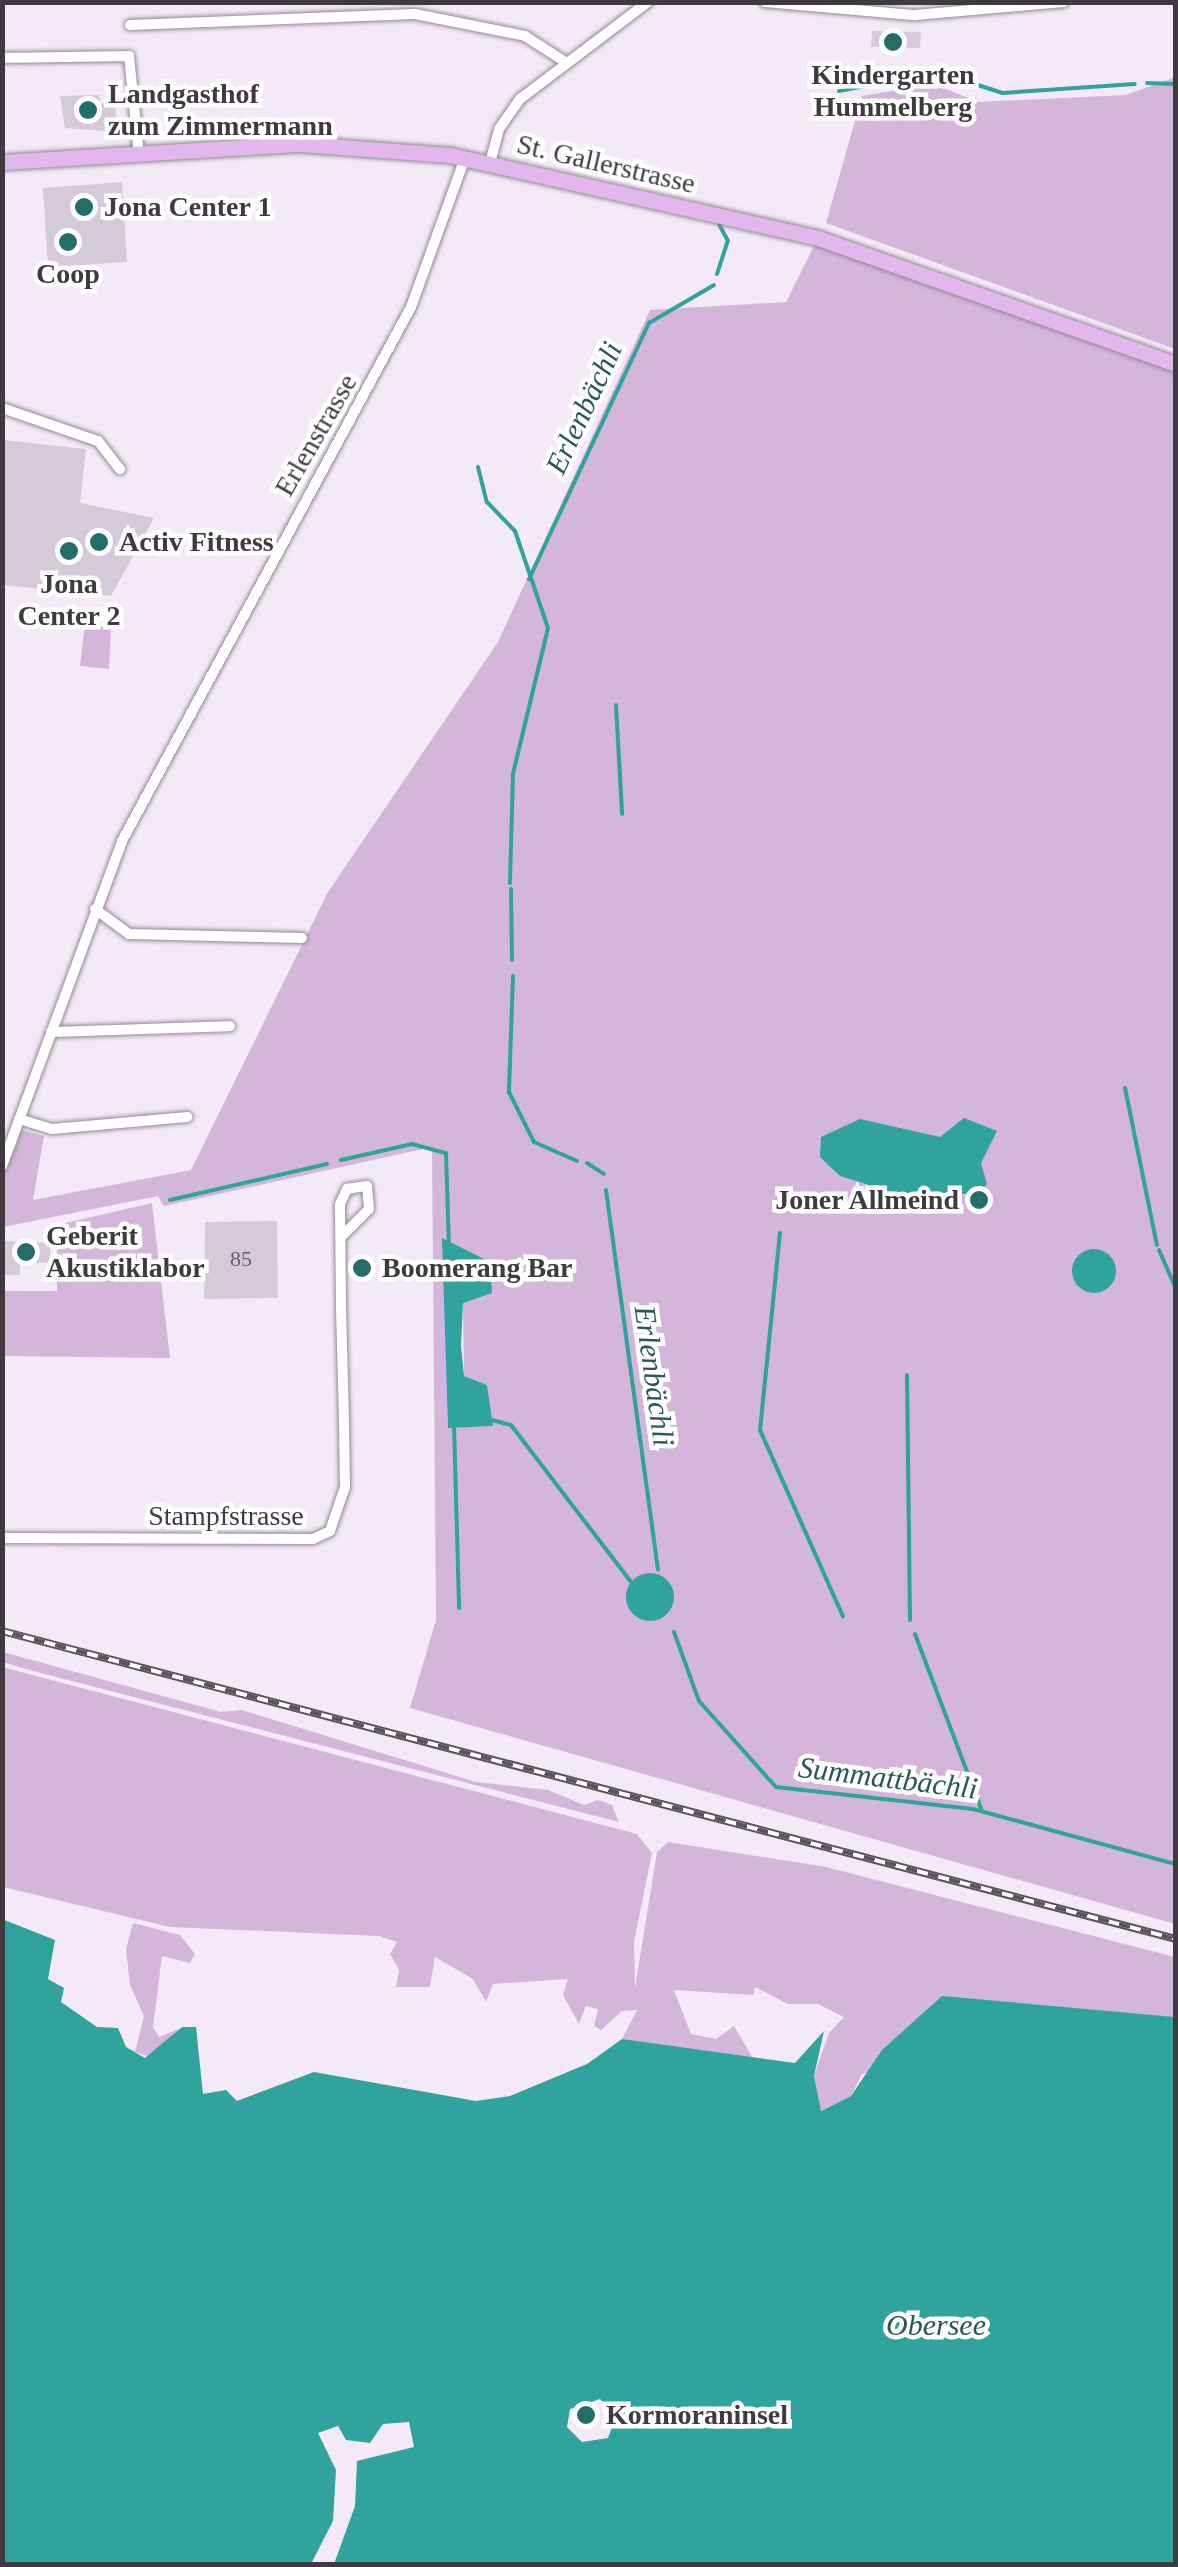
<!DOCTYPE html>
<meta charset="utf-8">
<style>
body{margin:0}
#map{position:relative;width:1178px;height:2567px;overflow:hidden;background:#f4eaf7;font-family:"Times New Roman",serif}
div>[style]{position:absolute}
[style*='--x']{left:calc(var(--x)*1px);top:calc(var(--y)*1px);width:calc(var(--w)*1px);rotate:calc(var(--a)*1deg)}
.green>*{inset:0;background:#d4b6db}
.water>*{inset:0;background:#2fa39c}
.round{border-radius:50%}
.stream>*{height:4px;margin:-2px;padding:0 2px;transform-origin:2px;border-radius:2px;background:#2fa39c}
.building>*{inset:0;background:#d5cbd8}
.roads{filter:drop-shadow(0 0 2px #938995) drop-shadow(0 0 2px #938995)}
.minor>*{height:10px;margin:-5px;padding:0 5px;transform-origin:5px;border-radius:5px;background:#fff}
.primary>*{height:15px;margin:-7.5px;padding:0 7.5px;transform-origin:7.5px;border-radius:7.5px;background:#e2b8ec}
.rail>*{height:8px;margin-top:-4px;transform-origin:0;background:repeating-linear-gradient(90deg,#fff 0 11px,#59545a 0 22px);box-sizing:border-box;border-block:2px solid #59545a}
.dots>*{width:28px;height:28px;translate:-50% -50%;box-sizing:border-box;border:5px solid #fff;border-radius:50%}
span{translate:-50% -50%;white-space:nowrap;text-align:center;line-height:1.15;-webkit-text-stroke:9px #fff;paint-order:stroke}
.number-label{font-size:22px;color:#645e65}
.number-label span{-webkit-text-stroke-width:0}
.poi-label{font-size:28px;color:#3e3a3f;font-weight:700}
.left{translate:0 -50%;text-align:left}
.right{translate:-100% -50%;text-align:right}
.street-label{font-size:28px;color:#3e3a3f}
.water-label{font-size:30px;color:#285854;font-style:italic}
.frame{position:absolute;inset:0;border:5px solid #3e3a3f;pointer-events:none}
</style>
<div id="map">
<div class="green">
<div style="clip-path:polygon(1175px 77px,1175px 349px,826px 223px,862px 96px,934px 84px,978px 102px,1126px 95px)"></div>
<div style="clip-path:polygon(evenodd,818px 238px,1175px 364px,1175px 1924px,410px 1708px,436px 1620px,432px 1147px,164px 1206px,158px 1196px,3px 1227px,2px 1149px,14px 1151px,21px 1130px,44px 1136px,33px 1200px,191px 1170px,328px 892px,498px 642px,650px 310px,786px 302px,818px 238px,443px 1238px,463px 1303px,464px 1376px,487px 1385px,492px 1426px,448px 1427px,443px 1238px)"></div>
<div style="clip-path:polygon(85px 623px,111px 626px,109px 669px,80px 666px)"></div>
<div style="clip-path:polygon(152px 1203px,170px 1358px,3px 1356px,3px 1291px,57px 1291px,57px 1225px)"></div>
<div style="clip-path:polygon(3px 1652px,221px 1712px,242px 1710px,476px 1782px,548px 1790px,584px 1805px,598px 1800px,612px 1805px,619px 1822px,33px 1671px,3px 1662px)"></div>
<div style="clip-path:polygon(2px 1667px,637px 1834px,652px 1853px,634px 1942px,635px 1988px,657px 1852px,668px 1842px,826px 1867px,1175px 1957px,1175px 2017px,1115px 2014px,862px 2074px,851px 2096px,820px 2111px,814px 2076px,829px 2033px,844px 2017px,818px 2004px,788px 2004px,755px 1987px,753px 1995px,674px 1990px,691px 2034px,716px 2039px,734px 2026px,754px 2060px,718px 2057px,622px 2039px,637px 2010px,622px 2011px,601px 2030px,594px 2026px,598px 2009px,586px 2006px,579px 2024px,563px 1995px,568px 1979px,493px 1984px,486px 2002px,473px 1979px,435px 1957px,430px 1987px,396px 1987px,399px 1970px,390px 1954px,397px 1942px,379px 1936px,170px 1927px,3px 1887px)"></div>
<div style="clip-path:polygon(133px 1923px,180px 1935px,195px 1954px,190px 1963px,162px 1956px,153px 2027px,159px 2037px,179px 2029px,151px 2057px,135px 2052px,144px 2016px,130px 1985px,126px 1949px)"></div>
</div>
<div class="water">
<div style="clip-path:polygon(964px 1118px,997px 1131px,981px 1163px,987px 1184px,977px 1194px,895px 1193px,840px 1176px,820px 1157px,821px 1137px,860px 1119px,940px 1137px)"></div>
<div style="clip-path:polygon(442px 1238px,490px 1262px,492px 1293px,463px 1303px,461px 1346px,464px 1376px,487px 1385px,493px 1426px,448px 1428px)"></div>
<div class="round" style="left:1072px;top:1249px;width:44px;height:44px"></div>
<div class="round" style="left:626px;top:1573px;width:48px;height:48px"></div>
<div style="clip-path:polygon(evenodd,2px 1919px,55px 1940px,48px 1979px,64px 1988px,61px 2002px,97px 2027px,118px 2028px,126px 2047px,145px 2058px,182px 2027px,196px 2027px,203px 2094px,226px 2090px,237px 2101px,314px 2072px,476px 2101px,510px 2096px,587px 2064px,622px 2039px,795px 2063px,824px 2031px,814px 2076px,821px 2111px,851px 2096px,882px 2050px,942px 1996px,1175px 2017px,1175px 2564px,334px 2564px,355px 2506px,357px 2461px,414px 2447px,409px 2422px,383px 2424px,370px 2443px,346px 2440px,338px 2426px,318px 2433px,336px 2470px,333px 2521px,311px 2564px,3px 2564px,2px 1919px,600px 2399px,616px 2416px,608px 2438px,582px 2442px,567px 2427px,570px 2409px,600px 2399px)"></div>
</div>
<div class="stream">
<div style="--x:1147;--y:83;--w:29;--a:2"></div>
<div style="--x:839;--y:91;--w:100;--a:-11"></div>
<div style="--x:937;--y:72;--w:69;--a:17.7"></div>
<div style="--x:1003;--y:93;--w:132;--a:-3.9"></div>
<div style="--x:717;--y:274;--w:35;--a:-72"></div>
<div style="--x:728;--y:241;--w:19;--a:-118"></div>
<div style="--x:478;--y:467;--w:36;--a:76"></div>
<div style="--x:487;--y:502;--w:40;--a:46"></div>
<div style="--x:515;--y:531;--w:102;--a:71.2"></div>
<div style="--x:548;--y:628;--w:150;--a:103.5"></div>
<div style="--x:513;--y:774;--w:109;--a:91.6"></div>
<div style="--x:529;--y:579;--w:283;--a:-64.9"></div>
<div style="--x:649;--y:323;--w:75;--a:-30.3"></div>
<div style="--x:616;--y:705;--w:109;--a:86.8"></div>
<div style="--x:511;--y:889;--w:71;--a:89.2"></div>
<div style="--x:513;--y:976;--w:116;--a:92"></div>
<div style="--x:509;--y:1092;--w:56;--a:63.4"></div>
<div style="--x:534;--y:1142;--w:47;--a:23.8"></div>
<div style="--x:1125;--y:1088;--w:160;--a:78.5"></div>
<div style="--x:341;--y:1160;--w:73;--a:-12.7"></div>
<div style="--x:412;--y:1144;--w:35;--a:15"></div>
<div style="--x:446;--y:1153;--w:93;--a:88.2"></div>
<div style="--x:587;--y:1163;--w:20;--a:33"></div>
<div style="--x:606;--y:1190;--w:383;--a:82.2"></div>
<div style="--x:170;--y:1200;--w:161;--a:-12.9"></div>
<div style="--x:780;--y:1233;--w:198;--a:95.8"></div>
<div style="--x:760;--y:1430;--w:204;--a:66"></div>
<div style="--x:1159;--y:1250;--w:43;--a:66.4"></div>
<div style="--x:907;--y:1375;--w:245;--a:89.3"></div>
<div style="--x:492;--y:1420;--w:20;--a:15"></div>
<div style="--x:511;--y:1425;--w:198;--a:52.6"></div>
<div style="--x:454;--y:1425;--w:183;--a:88.4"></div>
<div style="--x:674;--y:1632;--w:73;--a:70.1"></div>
<div style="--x:699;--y:1701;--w:115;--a:48.2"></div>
<div style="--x:776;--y:1787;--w:198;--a:6.4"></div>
<div style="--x:973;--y:1809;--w:210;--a:15.2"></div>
<div style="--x:915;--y:1634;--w:189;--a:69.3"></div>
</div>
<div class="building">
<div style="clip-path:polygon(872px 31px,921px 32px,920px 48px,871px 47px)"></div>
<div style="clip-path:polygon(99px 95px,100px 104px,115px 103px,117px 132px,65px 128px,60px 96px)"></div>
<div style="clip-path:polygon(122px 182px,127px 262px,48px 267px,43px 188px)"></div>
<div style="clip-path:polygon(4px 440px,86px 449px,80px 503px,154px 518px,111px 596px,2px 585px)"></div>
<div style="clip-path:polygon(277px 1221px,278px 1298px,204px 1299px,205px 1222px)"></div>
<div style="clip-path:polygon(2px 1241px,50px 1243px,50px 1263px,20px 1262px,20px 1275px,2px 1275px)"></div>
</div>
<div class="roads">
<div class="minor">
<div style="--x:765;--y:2;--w:151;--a:5"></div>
<div style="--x:915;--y:15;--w:149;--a:-5"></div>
<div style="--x:130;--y:25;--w:285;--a:-2.2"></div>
<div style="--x:415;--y:14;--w:112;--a:11.3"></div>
<div style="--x:525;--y:36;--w:46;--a:32.7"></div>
<div style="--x:2;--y:58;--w:127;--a:-0.9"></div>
<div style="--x:129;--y:56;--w:100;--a:84.2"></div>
<div style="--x:490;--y:163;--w:35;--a:-75"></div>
<div style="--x:499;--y:129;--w:37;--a:-55"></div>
<div style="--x:520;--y:99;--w:161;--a:-37.2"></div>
<div style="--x:2;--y:408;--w:102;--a:19"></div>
<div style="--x:98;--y:441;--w:36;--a:52"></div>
<div style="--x:95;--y:909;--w:42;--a:36.3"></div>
<div style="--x:129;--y:934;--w:173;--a:1.3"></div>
<div style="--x:51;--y:1032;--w:179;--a:-1.9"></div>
<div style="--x:19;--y:1119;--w:34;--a:17"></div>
<div style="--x:52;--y:1129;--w:136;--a:-5.1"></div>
<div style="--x:2;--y:1166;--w:346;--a:-69.7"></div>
<div style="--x:122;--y:841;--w:607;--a:-61.58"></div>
<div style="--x:411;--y:307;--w:158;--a:-70.1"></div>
<div style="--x:2;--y:1538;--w:311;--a:0.2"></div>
<div style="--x:313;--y:1539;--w:19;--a:-25"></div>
<div style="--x:330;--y:1531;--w:46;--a:-71.2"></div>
<div style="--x:345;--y:1487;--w:66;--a:-90.9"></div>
<div style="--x:344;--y:1421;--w:118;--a:-91.5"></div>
<div style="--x:341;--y:1303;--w:99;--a:-90.6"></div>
<div style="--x:340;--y:1204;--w:17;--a:-65"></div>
<div style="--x:347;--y:1189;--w:20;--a:-9"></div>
<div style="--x:367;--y:1186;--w:23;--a:85"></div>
<div style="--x:369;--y:1209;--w:40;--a:135"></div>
</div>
<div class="primary">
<div style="--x:2;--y:162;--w:299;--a:-3.5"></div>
<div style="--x:300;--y:144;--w:150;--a:4.2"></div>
<div style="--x:450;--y:155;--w:377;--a:12.7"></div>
<div style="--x:818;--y:238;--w:380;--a:19.4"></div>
</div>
</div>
<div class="rail">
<div style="--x:2;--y:1631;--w:1214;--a:14.7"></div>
</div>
<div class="dots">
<div style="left:893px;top:42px;background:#246e69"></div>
<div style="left:88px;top:110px;background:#246e69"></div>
<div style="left:84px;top:207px;background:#246e69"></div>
<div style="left:68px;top:242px;background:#246e69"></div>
<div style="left:99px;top:542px;background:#246e69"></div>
<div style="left:69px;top:551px;background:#246e69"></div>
<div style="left:979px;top:1200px;background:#246e69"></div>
<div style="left:26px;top:1252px;background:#246e69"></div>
<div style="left:362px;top:1268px;background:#246e69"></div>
<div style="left:586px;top:2415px;background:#246e69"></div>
</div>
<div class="number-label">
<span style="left:241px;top:1259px">85</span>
</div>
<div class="poi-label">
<span style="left:893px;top:91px">Kindergarten<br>Hummelberg</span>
<span class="left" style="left:108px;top:110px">Landgasthof<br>zum Zimmermann</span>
<span class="left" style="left:104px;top:207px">Jona Center 1</span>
<span style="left:68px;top:274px">Coop</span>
<span class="left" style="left:119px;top:542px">Activ Fitness</span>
<span style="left:69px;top:600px">Jona<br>Center 2</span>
<span class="right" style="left:959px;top:1200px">Joner Allmeind</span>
<span class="left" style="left:46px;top:1252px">Geberit<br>Akustiklabor</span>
<span class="left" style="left:382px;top:1268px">Boomerang Bar</span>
<span class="left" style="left:606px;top:2415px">Kormoraninsel</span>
</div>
<div class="street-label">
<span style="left:606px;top:164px;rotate:13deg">St. Gallerstrasse</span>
<span style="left:316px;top:435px;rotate:-60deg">Erlenstrasse</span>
<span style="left:226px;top:1516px">Stampfstrasse</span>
</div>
<div class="water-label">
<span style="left:584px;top:408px;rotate:-65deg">Erlenbächli</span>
<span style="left:654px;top:1376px;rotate:82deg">Erlenbächli</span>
<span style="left:888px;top:1778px;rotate:7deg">Summattbächli</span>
<span style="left:936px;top:2325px">Obersee</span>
</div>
<div class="frame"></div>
</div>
